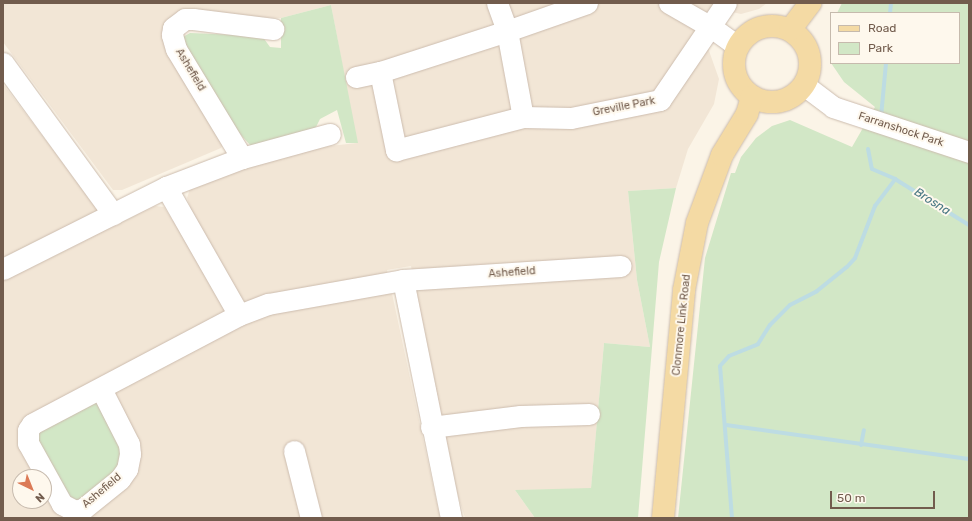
<!DOCTYPE html>
<style>
body{margin:0}
#map{position:relative;width:972px;height:521px;overflow:hidden;background:#fbf4e7;font-family:Rubik,sans-serif}
div>[style]{position:absolute}
[style*='--x']{left:calc(var(--x)*1px);top:calc(var(--y)*1px);width:calc(var(--w)*1px);rotate:calc(var(--a)*1deg)}
.residential>*{inset:0;background:#f2e6d6}
.green>*{inset:0;background:#d2e7c6}
.stream>*{height:4px;margin:-2px;padding:0 2px;transform-origin:2px;border-radius:2px;background:#bddce3}
.roads{filter:drop-shadow(0 0 1px #ccbcae) drop-shadow(0 0 1px #ccbcae)}
.minor>*{height:21px;margin:-10.5px;padding:0 10.5px;transform-origin:10.5px;border-radius:10.5px;background:#fff}
.major>*{height:22px;margin:-11px;padding:0 11px;transform-origin:11px;border-radius:11px;background:#f4daa4}
.major>.ring{margin:-11px;padding:0;box-sizing:content-box;background:none;border:22px solid #f4daa4;border-radius:50%}
span{translate:-50% -50%;white-space:nowrap;text-align:center;line-height:1.15;-webkit-text-stroke:4px #fef8ed;paint-order:stroke}
.street-label{font-size:11px;color:#725c4d}
.water-label{font-size:12px;color:#487784;font-style:italic}
.frame{position:absolute;inset:0;border:4px solid #725c4d;pointer-events:none}
.legend{position:absolute;left:830px;top:12px;width:130px;height:52px;box-sizing:border-box;background:#fef8ed;border:1px solid #c6baad;margin:0;padding:5px 7px;list-style:none;font-size:12px;color:#725c4d}
.legend li{display:flex;align-items:center;gap:8px;height:20px}
.legend b{width:20px;border:1px solid #c6baad}
.north{position:absolute;left:12px;top:469px;width:40px;height:40px;box-sizing:border-box;background:#fef8ed;border:1px solid #c6baad;border-radius:50%;rotate:137deg;font-size:11px;font-weight:700;line-height:16px;text-align:center;color:#725c4d}
.north::after{content:'';display:block;margin:auto;width:14px;height:18px;background:#db7a56;clip-path:polygon(50% 0,100% 100%,50% 72%,0 100%)}
.scale{position:absolute;left:830px;top:491px;width:105px;height:18px;box-sizing:border-box;border:2px solid #725c4d;border-top:0;padding-left:5px;font-size:12px;line-height:14px;white-space:nowrap;color:#725c4d;-webkit-text-stroke:3px #fef8ed;paint-order:stroke}
</style>
<div id="map">
<div class="residential">
<div style="clip-path:polygon(evenodd,3px 3px,767px 3px,759px 9px,741px 14px,727px 11px,708px 48px,719px 79px,714px 104px,688px 149px,676px 188px,628px 191px,637px 280px,650px 347px,604px 343px,591px 489px,515px 490px,535px 518px,465px 518px,452px 477px,411px 266px,387px 270px,440px 518px,3px 518px,3px 84px,112px 227px,155px 206px,164px 207px,173px 221px,192px 213px,187px 198px,190px 189px,235px 167px,330px 146px,357px 143px,331px 5px,281px 18px,177px 14px,170px 19px,224px 142px,221px 148px,122px 190px,113px 190px,3px 42px,3px 3px,20px 477px,44px 477px,44px 501px,20px 501px,20px 477px)"></div>
</div>
<div class="green">
<div style="clip-path:polygon(842px 3px,969px 3px,969px 518px,678px 518px,705px 258px,731px 173px,735px 173px,741px 157px,756px 138px,772px 126px,790px 120px,852px 147px,875px 107px,844px 82px,831px 63px,959px 63px,959px 13px,837px 13px)"></div>
<div style="clip-path:polygon(331px 5px,358px 143px,346px 143px,337px 110px,320px 119px,315px 129px,251px 146px,239px 133px,181px 38px,190px 33px,262px 36px,270px 47px,281px 48px,281px 18px)"></div>
<div style="clip-path:polygon(676px 188px,659px 262px,638px 518px,535px 518px,515px 490px,591px 488px,604px 343px,650px 347px,637px 280px,628px 191px)"></div>
<div style="clip-path:polygon(95px 397px,124px 448px,121px 470px,87px 501px,69px 503px,34px 442px,41px 422px)"></div>
</div>
<div class="stream">
<div style="--x:890;--y:13;--w:10;--a:-84"></div>
<div style="--x:881;--y:117;--w:54;--a:-84.7"></div>
<div style="--x:868;--y:149;--w:20;--a:79"></div>
<div style="--x:872;--y:169;--w:25;--a:23"></div>
<div style="--x:895;--y:179;--w:87;--a:31.9"></div>
<div style="--x:726;--y:425;--w:245;--a:8"></div>
<div style="--x:861;--y:445;--w:15;--a:-79"></div>
<div style="--x:732;--y:518;--w:152;--a:-94.5"></div>
<div style="--x:720;--y:366;--w:13;--a:-48"></div>
<div style="--x:729;--y:356;--w:31;--a:-22"></div>
<div style="--x:758;--y:344;--w:22;--a:-58"></div>
<div style="--x:770;--y:325;--w:28;--a:-45"></div>
<div style="--x:790;--y:305;--w:30;--a:-27"></div>
<div style="--x:817;--y:291;--w:38;--a:-39"></div>
<div style="--x:847;--y:267;--w:12;--a:-48"></div>
<div style="--x:855;--y:258;--w:56;--a:-69"></div>
<div style="--x:875;--y:206;--w:34;--a:-53"></div>
</div>
<div class="roads">
<div class="minor">
<div style="--x:497;--y:3;--w:30;--a:70"></div>
<div style="--x:507;--y:31;--w:133;--a:162.1"></div>
<div style="--x:380;--y:72;--w:80;--a:78.4"></div>
<div style="--x:396;--y:150;--w:131;--a:-14.6"></div>
<div style="--x:587;--y:3;--w:85;--a:160.7"></div>
<div style="--x:507;--y:31;--w:87;--a:79.5"></div>
<div style="--x:523;--y:117;--w:48;--a:1.2"></div>
<div style="--x:571;--y:118;--w:91;--a:-11.4"></div>
<div style="--x:660;--y:100;--w:117;--a:-55.8"></div>
<div style="--x:669;--y:3;--w:48;--a:29.7"></div>
<div style="--x:711;--y:27;--w:32;--a:36"></div>
<div style="--x:3;--y:63;--w:187;--a:53.9"></div>
<div style="--x:356;--y:77;--w:25;--a:-12"></div>
<div style="--x:804;--y:85;--w:36;--a:37"></div>
<div style="--x:833;--y:107;--w:143;--a:18.3"></div>
<div style="--x:242;--y:158;--w:127;--a:-121.2"></div>
<div style="--x:176;--y:49;--w:15;--a:-106"></div>
<div style="--x:172;--y:35;--w:7;--a:-82"></div>
<div style="--x:173;--y:28;--w:15;--a:-37"></div>
<div style="--x:185;--y:19;--w:8;--a:0"></div>
<div style="--x:193;--y:19;--w:81;--a:7.1"></div>
<div style="--x:166;--y:187;--w:147;--a:60.3"></div>
<div style="--x:239;--y:315;--w:31;--a:-21"></div>
<div style="--x:268;--y:304;--w:137;--a:-10.1"></div>
<div style="--x:403;--y:280;--w:218;--a:-3.7"></div>
<div style="--x:3;--y:269;--w:182;--a:-26.7"></div>
<div style="--x:166;--y:187;--w:81;--a:-20.9"></div>
<div style="--x:242;--y:158;--w:91;--a:-15.3"></div>
<div style="--x:403;--y:280;--w:243;--a:78.6"></div>
<div style="--x:101;--y:389;--w:62;--a:63"></div>
<div style="--x:129;--y:444;--w:10;--a:84"></div>
<div style="--x:130;--y:454;--w:15;--a:101"></div>
<div style="--x:127;--y:469;--w:12;--a:125"></div>
<div style="--x:120;--y:479;--w:48;--a:141"></div>
<div style="--x:83;--y:509;--w:8;--a:166"></div>
<div style="--x:75;--y:511;--w:15;--a:-152"></div>
<div style="--x:62;--y:504;--w:70;--a:-119.1"></div>
<div style="--x:28;--y:443;--w:13;--a:-90"></div>
<div style="--x:28;--y:430;--w:7;--a:-56"></div>
<div style="--x:32;--y:424;--w:234;--a:-27.8"></div>
<div style="--x:431;--y:427;--w:90;--a:-7"></div>
<div style="--x:520;--y:416;--w:69;--a:-1.7"></div>
<div style="--x:294;--y:451;--w:69;--a:75.8"></div>
</div>
<div class="major">
<div class="ring" style="left:734px;top:26px;width:54px;height:54px"></div>
<div style="--x:790;--y:30;--w:34;--a:-53"></div>
<div style="--x:663;--y:518;--w:229;--a:-84.7"></div>
<div style="--x:684;--y:290;--w:68;--a:-79"></div>
<div style="--x:697;--y:223;--w:72;--a:-69.8"></div>
<div style="--x:722;--y:155;--w:48;--a:-58.6"></div>
<div style="--x:747;--y:114;--w:18;--a:-74"></div>
</div>
</div>
<div class="street-label">
<span style="left:190px;top:70px;rotate:59deg">Ashefield</span>
<span style="left:624px;top:107px;rotate:-11deg">Greville Park</span>
<span style="left:901px;top:130px;rotate:18deg">Farranshock Park</span>
<span style="left:512px;top:273px;rotate:-4deg">Ashefield</span>
<span style="left:682px;top:325px;rotate:-84deg">Clonmore Link Road</span>
<span style="left:102px;top:491px;rotate:-40deg">Ashefield</span>
</div>
<div class="water-label">
<span style="left:932px;top:202px;rotate:32deg">Brosna</span>
</div>
<div class="frame"></div>
<ul class="legend">
<li><b style="height:5px;background:#f4daa4"></b>Road</li>
<li><b style="height:11px;background:#d2e7c6"></b>Park</li>
</ul>
<div class="north">N</div>
<div class="scale">50 m</div>
</div>
